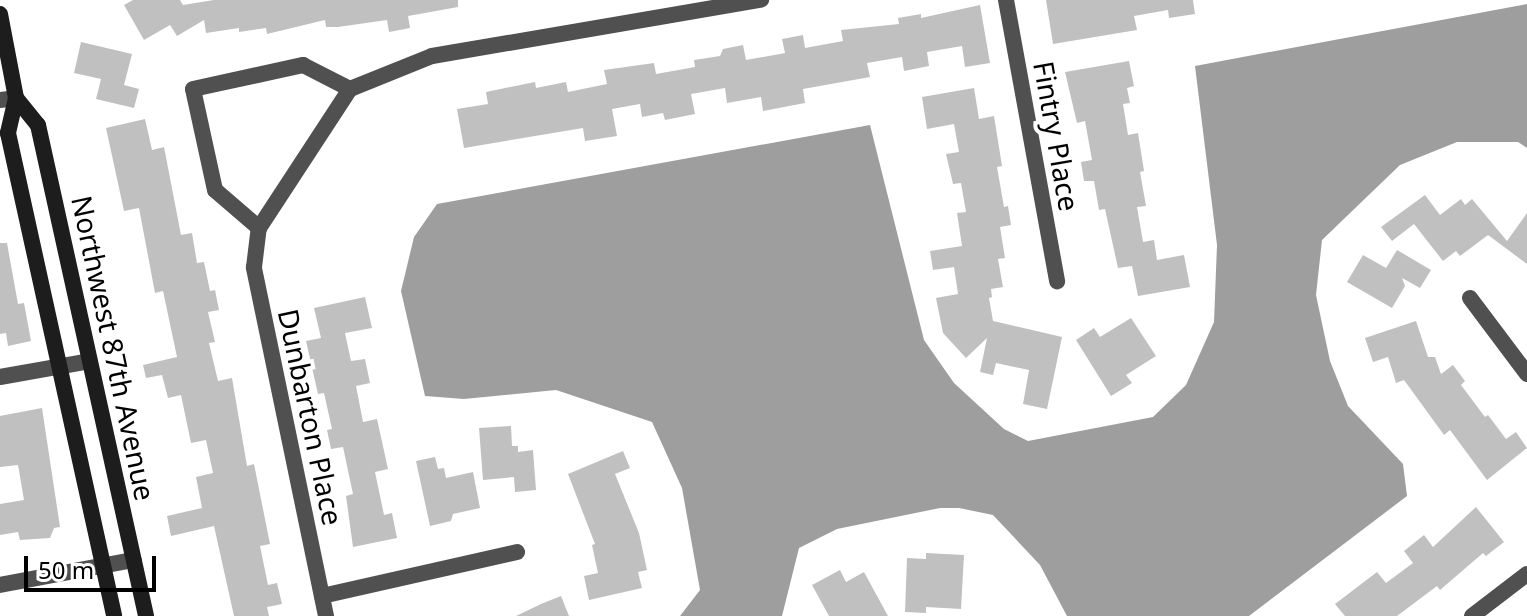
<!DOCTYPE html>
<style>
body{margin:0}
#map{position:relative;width:1527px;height:616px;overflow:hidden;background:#fff;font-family:"Noto Sans",sans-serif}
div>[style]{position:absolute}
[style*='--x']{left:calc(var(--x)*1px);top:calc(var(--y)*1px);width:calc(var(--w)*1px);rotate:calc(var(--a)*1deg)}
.water>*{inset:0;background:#9e9e9e}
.building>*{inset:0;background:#c0c0c0}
.street>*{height:16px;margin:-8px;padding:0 8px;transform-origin:8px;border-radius:8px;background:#505050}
.secondary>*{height:16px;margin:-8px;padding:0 8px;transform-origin:8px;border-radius:8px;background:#1d1d1d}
span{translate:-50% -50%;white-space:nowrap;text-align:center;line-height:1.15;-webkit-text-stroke:8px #fff;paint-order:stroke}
.street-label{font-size:28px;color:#000}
.scale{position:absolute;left:24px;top:556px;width:132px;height:36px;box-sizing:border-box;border:4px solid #000;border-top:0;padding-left:10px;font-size:24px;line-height:28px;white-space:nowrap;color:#000;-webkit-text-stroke:6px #fff;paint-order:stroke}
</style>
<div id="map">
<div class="water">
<div style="clip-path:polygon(1527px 4px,1527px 148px,1518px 142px,1457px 142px,1400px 165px,1322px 240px,1316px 295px,1330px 361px,1348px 406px,1403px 464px,1407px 496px,1249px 616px,1067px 616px,1040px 565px,993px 515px,959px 508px,940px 508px,837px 529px,799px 548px,782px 616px,680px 616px,700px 590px,682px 488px,652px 422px,556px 390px,464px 399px,425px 396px,401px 291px,414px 237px,437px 204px,870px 125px,924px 340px,954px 383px,1004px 429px,1028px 441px,1153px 417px,1186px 385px,1214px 322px,1217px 245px,1195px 66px)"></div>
</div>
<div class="building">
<div style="clip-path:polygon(133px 0,180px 0,183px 5px,214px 0,458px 0,458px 7px,408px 16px,410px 28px,389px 32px,387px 20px,338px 27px,326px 27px,325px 20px,267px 34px,266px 28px,239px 32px,239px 28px,206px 33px,204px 20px,177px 36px,170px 25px,144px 40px,124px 5px)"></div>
<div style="clip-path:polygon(1046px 0,1193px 0,1195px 14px,1169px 18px,1168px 10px,1134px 16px,1137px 30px,1053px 44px)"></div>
<div style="clip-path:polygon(980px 5px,990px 63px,965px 67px,962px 46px,927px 52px,929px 66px,904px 71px,902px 57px,867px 63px,870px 77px,803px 89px,805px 103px,763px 111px,761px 97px,727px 103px,725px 88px,691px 94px,695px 114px,665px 120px,663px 113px,642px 117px,640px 104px,612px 109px,617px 136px,585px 141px,583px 128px,464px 148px,457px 109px,488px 104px,486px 92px,535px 82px,536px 88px,566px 82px,568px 92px,607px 84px,604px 70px,654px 63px,656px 74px,695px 67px,694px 60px,720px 56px,723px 49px,743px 45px,746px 60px,785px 53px,782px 39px,803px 35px,805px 48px,843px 41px,841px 30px,899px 24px,898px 18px,921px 14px,921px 18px)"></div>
<div style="clip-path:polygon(81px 42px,132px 54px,124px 85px,139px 89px,134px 108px,96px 99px,101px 79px,74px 73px)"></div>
<div style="clip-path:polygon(1129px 61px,1134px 86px,1127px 88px,1130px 103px,1123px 104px,1128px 135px,1138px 133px,1144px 171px,1140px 172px,1146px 206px,1137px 207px,1143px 242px,1154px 240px,1157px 260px,1184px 255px,1190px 287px,1138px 296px,1132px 266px,1118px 268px,1105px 209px,1099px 210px,1094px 181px,1084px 181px,1081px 162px,1092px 160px,1085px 121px,1077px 123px,1065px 72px)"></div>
<div style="clip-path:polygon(974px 88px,979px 119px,994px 116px,1002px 166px,997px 167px,1004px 207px,1008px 206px,1011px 225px,1000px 227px,1005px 258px,998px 259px,1003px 287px,991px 289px,992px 297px,989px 298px,993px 321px,1062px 337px,1047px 409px,1023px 404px,1029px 370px,996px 363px,993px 375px,980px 372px,987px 338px,966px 358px,943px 333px,936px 298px,958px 294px,954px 267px,933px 270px,930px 251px,962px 246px,957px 213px,966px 212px,961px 183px,953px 184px,946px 154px,959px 152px,954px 124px,927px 129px,922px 97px)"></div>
<div style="clip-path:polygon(145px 119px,152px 150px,164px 147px,181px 235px,192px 233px,197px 263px,204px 262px,210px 291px,215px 290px,219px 310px,208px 312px,215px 342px,209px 343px,218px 381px,232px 378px,247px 466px,254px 464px,270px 544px,260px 546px,268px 585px,277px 583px,282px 604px,267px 607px,269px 616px,234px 616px,214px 526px,171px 536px,167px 516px,202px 508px,196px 477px,213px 473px,206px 440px,191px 443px,181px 395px,168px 398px,162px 375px,146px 378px,143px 365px,177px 357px,163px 291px,155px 293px,139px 208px,124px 211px,106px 128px)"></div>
<div style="clip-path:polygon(1425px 195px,1440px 215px,1461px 199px,1465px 205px,1472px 199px,1507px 241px,1527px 213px,1527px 264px,1488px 235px,1460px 256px,1456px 251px,1443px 261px,1414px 224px,1392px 241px,1381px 227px)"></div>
<div style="clip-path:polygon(0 243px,7px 243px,18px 304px,24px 303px,31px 341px,8px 346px,6px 333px,0 334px)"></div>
<div style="clip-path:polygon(1397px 250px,1431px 270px,1420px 288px,1402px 278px,1405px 286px,1392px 308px,1347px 282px,1363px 255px,1386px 268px)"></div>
<div style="clip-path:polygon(365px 297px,372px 328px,345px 333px,351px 361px,365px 359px,370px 383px,356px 386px,363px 422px,377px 419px,388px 469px,375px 472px,384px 515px,392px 513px,397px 538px,353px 547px,346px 496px,353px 494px,343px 447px,331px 449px,327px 430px,332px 429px,324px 393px,318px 394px,306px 341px,321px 338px,314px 308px)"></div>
<div style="clip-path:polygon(1131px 318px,1156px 356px,1126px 375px,1132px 383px,1111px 396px,1076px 340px,1094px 328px,1100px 337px)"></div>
<div style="clip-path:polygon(1416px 321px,1428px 357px,1435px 357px,1441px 374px,1453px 365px,1465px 381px,1461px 385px,1485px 417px,1488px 415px,1506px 439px,1516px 432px,1527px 448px,1487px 480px,1450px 430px,1444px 435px,1404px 380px,1396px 383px,1388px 357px,1373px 362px,1365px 338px)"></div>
<div style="clip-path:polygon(42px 408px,60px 527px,54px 528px,50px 538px,20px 540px,18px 532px,0 535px,0 504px,24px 500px,18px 465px,0 467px,0 416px)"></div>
<div style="clip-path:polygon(511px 426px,512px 446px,518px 446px,518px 452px,533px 450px,536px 490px,515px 492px,514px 477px,483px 480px,479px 428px)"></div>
<div style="clip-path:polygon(623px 451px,630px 468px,615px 474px,639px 533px,647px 570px,638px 572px,642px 588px,589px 600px,584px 576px,598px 573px,592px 545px,595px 544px,568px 474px)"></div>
<div style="clip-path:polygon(435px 457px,438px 469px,444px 468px,446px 478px,473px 472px,480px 508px,453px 514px,451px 521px,430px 526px,416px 461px)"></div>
<div style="clip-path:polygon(1476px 507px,1504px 542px,1486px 556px,1483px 553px,1440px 590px,1437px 586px,1397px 616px,1345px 616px,1335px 604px,1377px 572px,1386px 583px,1413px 563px,1404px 551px,1424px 535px,1433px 547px)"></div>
<div style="clip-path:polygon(926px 553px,964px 555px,961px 609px,926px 607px,926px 613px,905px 612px,907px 558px,926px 559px)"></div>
<div style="clip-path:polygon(840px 570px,846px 582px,864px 572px,888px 616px,829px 616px,812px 585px)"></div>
<div style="clip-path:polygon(561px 596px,569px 616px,516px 616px,541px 604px)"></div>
</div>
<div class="street">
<div style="--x:1006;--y:0;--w:286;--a:79.7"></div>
<div style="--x:350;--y:89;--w:88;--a:-21.9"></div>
<div style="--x:432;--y:56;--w:334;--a:-9.7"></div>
<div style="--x:0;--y:100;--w:16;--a:-7"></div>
<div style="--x:259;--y:228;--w:58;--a:-139.2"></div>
<div style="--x:215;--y:190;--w:103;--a:-102.3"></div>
<div style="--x:193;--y:89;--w:113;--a:-12.3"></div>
<div style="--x:303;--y:65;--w:53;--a:27.1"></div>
<div style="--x:1470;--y:298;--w:95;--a:53.1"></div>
<div style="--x:0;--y:377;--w:91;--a:-10.1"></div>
<div style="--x:0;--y:585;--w:136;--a:-10.6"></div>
<div style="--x:322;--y:596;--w:200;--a:-12.7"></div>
<div style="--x:326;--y:616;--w:356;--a:-101.7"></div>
<div style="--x:254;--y:267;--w:39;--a:-83"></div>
<div style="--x:259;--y:228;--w:166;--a:-56.8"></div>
<div style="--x:1472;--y:616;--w:69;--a:-37.4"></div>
</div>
<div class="secondary">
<div style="--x:0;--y:14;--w:86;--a:79.2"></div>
<div style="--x:16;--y:98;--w:36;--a:103"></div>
<div style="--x:8;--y:133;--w:494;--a:77.6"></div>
<div style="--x:16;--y:98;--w:35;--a:51"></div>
<div style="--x:38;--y:125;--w:503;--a:77.59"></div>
</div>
<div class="street-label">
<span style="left:1057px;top:136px;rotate:80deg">Fintry Place</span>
<span style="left:114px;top:348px;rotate:78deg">Northwest 87th Avenue</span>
<span style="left:311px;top:417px;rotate:78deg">Dunbarton Place</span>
</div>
<div class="scale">50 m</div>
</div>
